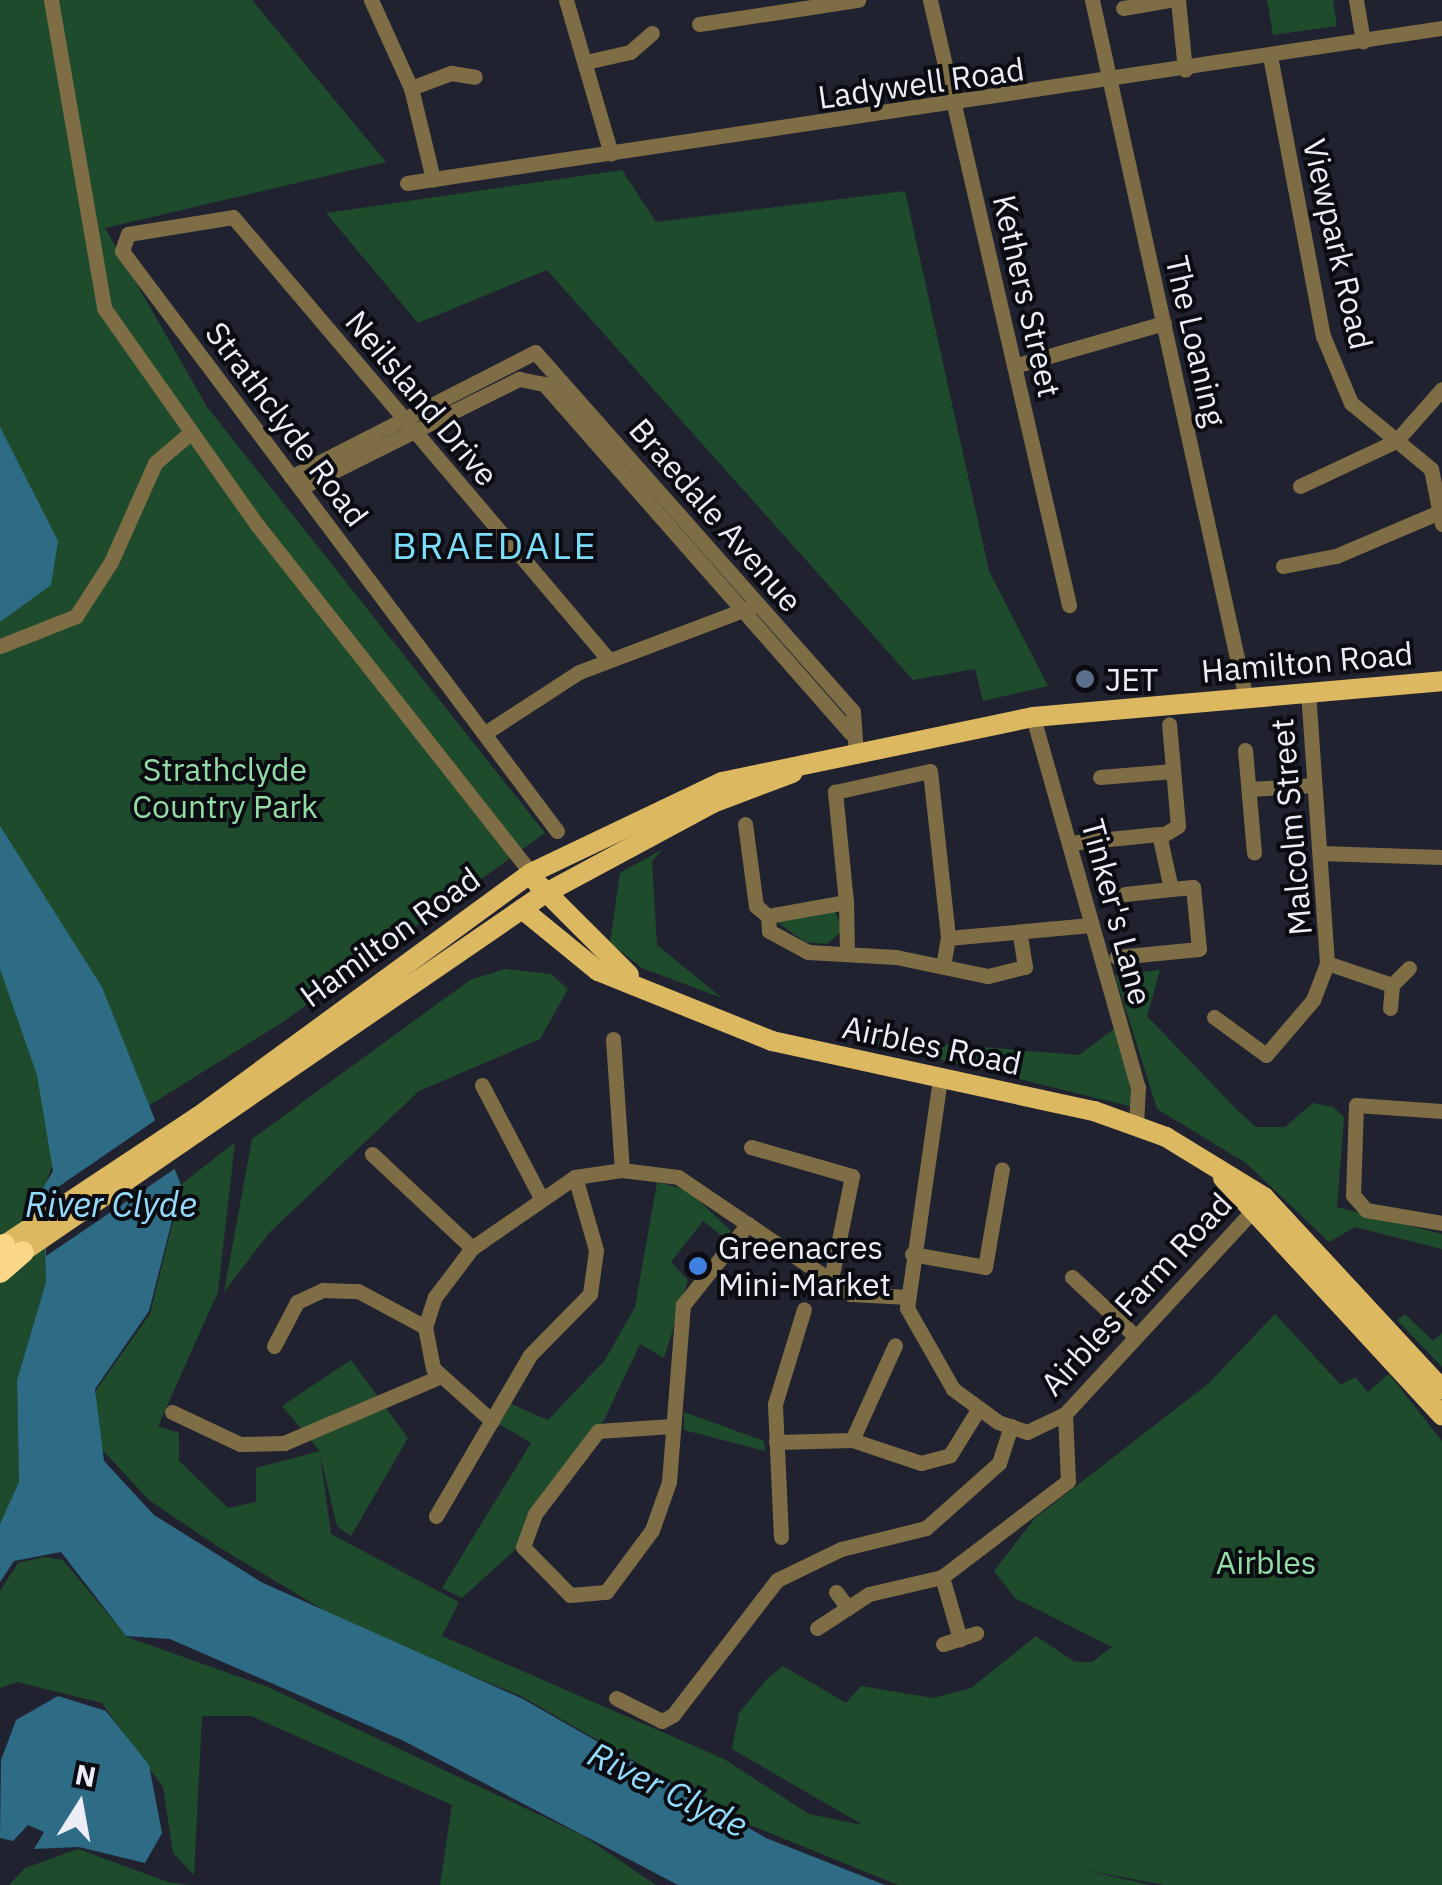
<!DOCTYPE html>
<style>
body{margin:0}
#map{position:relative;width:1442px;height:1885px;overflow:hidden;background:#212230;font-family:"IBM Plex Sans",sans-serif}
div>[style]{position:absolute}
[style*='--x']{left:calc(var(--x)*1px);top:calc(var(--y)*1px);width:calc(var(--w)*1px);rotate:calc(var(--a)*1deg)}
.green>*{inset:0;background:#1f4b2d}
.water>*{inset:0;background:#2e6c86}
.pier>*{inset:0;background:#212230}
.minor>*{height:15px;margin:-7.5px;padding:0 7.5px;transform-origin:7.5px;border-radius:7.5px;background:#7f6d45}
.major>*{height:20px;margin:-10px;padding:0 10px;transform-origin:10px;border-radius:10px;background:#dcb860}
.highway>*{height:22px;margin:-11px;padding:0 11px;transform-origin:11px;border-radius:11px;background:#fad786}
.dots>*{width:28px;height:28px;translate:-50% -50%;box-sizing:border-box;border:5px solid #0b0c12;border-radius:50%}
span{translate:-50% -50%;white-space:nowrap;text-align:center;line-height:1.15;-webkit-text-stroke:8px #0b0c12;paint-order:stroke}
.street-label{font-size:32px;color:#ecedf7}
.poi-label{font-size:32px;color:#ecedf7}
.left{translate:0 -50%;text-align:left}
.park-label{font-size:32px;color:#93dca6}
.water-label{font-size:35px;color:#94dbfb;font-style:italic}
.quarter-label{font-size:38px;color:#7bddf9;letter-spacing:2.5px}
.north{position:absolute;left:30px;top:1755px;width:100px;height:100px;-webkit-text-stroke:8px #0b0c12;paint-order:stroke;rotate:11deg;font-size:28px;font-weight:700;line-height:40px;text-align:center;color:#ecedf7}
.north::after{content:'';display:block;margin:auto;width:35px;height:45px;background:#ecedf7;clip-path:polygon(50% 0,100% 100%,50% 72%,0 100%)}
</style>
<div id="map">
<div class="green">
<div style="clip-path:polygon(0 0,252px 0,386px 162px,105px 228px,207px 407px,545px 833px,283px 1022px,52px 1166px,43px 1192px,46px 1282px,17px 1380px,19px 1483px,0 1524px)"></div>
<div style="clip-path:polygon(1267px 0,1333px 0,1337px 26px,1273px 35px)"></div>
<div style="clip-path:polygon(622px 170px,656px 222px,905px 191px,989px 571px,1048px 686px,983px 701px,975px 669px,913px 680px,547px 270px,418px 323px,326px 213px)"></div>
<div style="clip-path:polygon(663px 849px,652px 861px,657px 945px,722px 998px,642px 968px,610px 943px,620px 873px)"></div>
<div style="clip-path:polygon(835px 911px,843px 930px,827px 944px,805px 942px,777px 922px)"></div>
<div style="clip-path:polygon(505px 969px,551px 974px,568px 989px,540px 1039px,419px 1091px,270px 1232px,224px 1292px,252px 1139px,470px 980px)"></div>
<div style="clip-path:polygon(1160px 970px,1147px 1016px,1238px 1111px,1256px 1127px,1285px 1127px,1313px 1103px,1333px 1107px,1344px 1117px,1337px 1207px,1442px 1234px,1442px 1249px,1355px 1227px,1329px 1242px,1246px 1163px,1157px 1109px,1115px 975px)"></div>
<div style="clip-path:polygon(1119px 1025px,1133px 1107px,845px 1036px,1079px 1055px)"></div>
<div style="clip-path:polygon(235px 1142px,218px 1292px,158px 1426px,179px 1433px,179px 1461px,228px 1508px,256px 1502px,256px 1468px,320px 1451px,282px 1406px,351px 1360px,408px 1438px,351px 1536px,337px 1526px,320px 1455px,331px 1534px,459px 1602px,442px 1636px,724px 1759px,809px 1814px,863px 1825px,732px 1749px,739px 1713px,767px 1679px,783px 1666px,846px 1703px,861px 1686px,933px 1698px,971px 1688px,1036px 1636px,1075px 1662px,1092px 1662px,1112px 1647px,1015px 1598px,994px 1571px,1035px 1518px,1209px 1383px,1275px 1314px,1341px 1385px,1355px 1377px,1368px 1392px,1389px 1374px,1442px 1441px,1442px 1885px,1165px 1885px,1078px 1869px,1151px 1885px,898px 1885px,733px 1818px,521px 1696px,347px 1624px,217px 1546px,149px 1500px,96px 1443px,96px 1390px,150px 1314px,182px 1184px)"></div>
<div style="clip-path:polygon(657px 1182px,688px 1190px,731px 1231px,726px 1239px,703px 1221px,671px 1262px,688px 1280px,664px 1358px,640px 1344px,604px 1420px,528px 1514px,515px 1550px,462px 1598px,442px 1588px,531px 1443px,499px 1424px,511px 1404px,548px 1420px,605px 1360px,635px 1307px)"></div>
<div style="clip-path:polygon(1405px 1314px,1433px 1341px,1442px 1333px,1442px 1367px,1397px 1320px)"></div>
<div style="clip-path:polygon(684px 1412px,764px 1441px,765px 1451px,684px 1430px)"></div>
<div style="clip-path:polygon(44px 1557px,63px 1560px,127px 1637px,268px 1687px,582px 1835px,656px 1885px,440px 1885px,452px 1805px,251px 1716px,202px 1716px,194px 1875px,173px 1853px,163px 1787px,102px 1703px,17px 1682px,0 1688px,0 1591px,18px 1563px)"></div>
<div style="clip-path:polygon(78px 1849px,168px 1882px,190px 1885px,9px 1885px,25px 1868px)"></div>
</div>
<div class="water">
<div style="clip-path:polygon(0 427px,58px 541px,51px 585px,0 622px)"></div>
<div style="clip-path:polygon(0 826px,102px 987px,181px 1185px,149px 1311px,95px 1389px,104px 1461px,154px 1515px,263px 1583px,523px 1699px,766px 1838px,885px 1885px,678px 1885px,404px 1741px,170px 1639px,126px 1636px,61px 1552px,14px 1561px,0 1582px,0 1524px,19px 1482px,17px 1380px,46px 1282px,43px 1188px,53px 1171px,37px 1075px,0 969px)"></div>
<div style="clip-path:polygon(58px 1696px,106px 1711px,149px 1765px,162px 1833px,145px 1863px,79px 1847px,34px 1849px,44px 1832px,28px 1825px,13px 1841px,0 1838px,1px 1760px,16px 1720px)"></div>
</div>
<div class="pier">
<div style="clip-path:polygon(160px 1117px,176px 1168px,46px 1256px,45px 1196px)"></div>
</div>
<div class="minor">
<div style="--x:51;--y:0;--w:313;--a:80.2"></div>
<div style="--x:104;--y:308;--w:267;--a:54.8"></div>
<div style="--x:258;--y:526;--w:442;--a:51.8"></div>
<div style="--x:371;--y:0;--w:97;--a:65.6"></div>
<div style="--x:411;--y:88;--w:94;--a:76.4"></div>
<div style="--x:566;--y:0;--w:160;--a:73.7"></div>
<div style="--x:930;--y:0;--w:621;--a:77.06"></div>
<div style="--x:1092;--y:0;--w:711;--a:77.57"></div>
<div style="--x:1178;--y:0;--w:70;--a:84.3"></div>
<div style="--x:1356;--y:0;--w:42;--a:80.3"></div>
<div style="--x:1123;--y:8;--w:48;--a:-9.7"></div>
<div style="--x:699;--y:24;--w:161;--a:-8.6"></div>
<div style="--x:1270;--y:56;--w:285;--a:79.3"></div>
<div style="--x:1323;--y:336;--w:73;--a:67.3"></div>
<div style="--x:1351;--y:403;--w:104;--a:39.5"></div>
<div style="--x:1431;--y:469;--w:56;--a:78.7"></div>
<div style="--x:586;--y:62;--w:45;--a:-12.8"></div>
<div style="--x:630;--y:52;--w:29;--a:-41"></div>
<div style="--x:411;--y:88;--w:43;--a:-20.6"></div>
<div style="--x:451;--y:73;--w:24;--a:9"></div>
<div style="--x:407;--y:183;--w:1047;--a:-8.52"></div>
<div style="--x:1014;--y:366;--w:156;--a:-16"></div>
<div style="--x:291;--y:477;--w:274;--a:-27.1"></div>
<div style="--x:535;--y:352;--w:480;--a:48.5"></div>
<div style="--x:853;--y:712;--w:42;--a:85.9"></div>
<div style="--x:1300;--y:486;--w:106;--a:-25.1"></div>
<div style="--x:1396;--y:441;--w:69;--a:-48.5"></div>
<div style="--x:300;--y:488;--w:245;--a:-26.5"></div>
<div style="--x:519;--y:379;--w:25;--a:11"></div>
<div style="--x:544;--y:384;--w:465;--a:48.7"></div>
<div style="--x:1283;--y:566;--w:54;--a:-10.7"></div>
<div style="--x:1336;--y:556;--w:112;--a:-23.1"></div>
<div style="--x:0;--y:646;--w:82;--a:-21.5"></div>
<div style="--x:76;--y:616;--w:64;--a:-57.1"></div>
<div style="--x:111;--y:562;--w:108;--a:-66"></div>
<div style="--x:155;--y:463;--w:45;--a:-40.5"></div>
<div style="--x:1033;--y:717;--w:385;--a:74.2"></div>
<div style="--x:1138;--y:1087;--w:37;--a:93"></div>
<div style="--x:485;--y:733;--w:112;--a:-33"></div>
<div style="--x:579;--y:672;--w:184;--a:-20.7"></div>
<div style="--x:1245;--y:750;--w:103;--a:85"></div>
<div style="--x:1100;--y:777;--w:73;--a:-4.7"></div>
<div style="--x:1250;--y:789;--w:64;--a:-3.6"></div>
<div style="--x:745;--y:824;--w:83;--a:82.4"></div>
<div style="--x:756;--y:906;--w:16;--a:40"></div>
<div style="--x:557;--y:831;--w:725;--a:-126.87"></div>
<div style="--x:122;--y:251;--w:18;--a:-71"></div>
<div style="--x:128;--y:234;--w:106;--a:-9.2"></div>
<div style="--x:233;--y:217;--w:581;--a:49.68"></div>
<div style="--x:1163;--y:835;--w:17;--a:-31"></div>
<div style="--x:1178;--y:826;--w:102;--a:-95"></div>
<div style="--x:1069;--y:843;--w:90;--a:-5.7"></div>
<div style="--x:1159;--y:834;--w:56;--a:77.7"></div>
<div style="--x:1171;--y:889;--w:22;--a:-5"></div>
<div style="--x:1193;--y:887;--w:62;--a:84.5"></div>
<div style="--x:1199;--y:949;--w:83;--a:174.5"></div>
<div style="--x:1320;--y:853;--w:122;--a:1.9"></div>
<div style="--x:1125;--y:894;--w:46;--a:-6.2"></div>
<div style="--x:846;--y:902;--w:111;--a:-95.7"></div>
<div style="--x:835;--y:792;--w:97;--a:-12.5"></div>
<div style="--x:930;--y:771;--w:168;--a:83.8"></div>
<div style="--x:847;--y:951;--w:49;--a:-91.2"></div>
<div style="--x:846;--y:902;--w:79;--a:169.8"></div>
<div style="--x:768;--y:916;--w:15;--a:86"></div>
<div style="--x:769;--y:931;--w:44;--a:28.3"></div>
<div style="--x:808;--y:952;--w:88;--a:3.3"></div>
<div style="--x:896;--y:957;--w:94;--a:11.7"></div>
<div style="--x:988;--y:976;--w:38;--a:-14"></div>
<div style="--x:1025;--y:967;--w:33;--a:-99"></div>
<div style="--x:1327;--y:963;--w:69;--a:18.7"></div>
<div style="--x:1392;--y:985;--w:24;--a:-45"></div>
<div style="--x:943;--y:966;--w:28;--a:-80"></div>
<div style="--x:948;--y:938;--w:143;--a:-5.2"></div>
<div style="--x:1390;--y:1008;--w:23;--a:-85"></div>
<div style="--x:1214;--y:1017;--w:64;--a:36.2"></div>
<div style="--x:1266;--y:1055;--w:72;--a:-49.5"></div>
<div style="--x:1313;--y:1000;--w:40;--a:-69"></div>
<div style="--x:1327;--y:963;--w:273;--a:-94"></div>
<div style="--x:613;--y:1039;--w:131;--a:86.1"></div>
<div style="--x:940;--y:1079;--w:231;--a:98.2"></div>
<div style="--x:907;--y:1308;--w:93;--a:60.4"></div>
<div style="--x:953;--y:1389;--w:56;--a:36.3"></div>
<div style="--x:998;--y:1422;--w:31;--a:19"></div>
<div style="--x:1027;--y:1432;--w:42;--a:-25.3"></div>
<div style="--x:1065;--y:1414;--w:286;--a:-47.3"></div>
<div style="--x:482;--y:1085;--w:123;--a:62.4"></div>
<div style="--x:1442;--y:1111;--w:86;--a:-176"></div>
<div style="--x:1356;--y:1105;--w:90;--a:91.9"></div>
<div style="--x:1353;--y:1195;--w:20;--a:49"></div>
<div style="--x:1366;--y:1210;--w:77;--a:9.7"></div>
<div style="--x:751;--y:1147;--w:105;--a:16"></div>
<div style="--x:852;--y:1176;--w:105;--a:101.5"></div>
<div style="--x:372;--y:1154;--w:137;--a:43.2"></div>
<div style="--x:912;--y:1254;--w:74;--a:10.1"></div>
<div style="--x:985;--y:1267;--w:99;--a:-80.2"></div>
<div style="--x:1072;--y:1277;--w:86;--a:43.1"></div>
<div style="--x:274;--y:1346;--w:50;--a:-62.4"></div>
<div style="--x:297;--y:1302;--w:29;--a:-25"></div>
<div style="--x:323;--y:1290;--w:35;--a:2"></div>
<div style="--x:358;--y:1291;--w:76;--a:28.2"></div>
<div style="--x:172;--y:1412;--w:75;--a:25.2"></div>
<div style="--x:240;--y:1444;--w:44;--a:-1.3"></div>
<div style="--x:284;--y:1443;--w:168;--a:-23.1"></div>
<div style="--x:492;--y:1421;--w:79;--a:-138.1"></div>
<div style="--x:433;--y:1368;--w:42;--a:-101"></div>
<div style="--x:425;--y:1327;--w:32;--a:-72"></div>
<div style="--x:435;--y:1297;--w:61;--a:-52.9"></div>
<div style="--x:472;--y:1248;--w:125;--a:-34.6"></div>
<div style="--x:575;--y:1177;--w:48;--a:-8.5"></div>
<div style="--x:622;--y:1170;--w:56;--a:7.1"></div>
<div style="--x:678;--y:1177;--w:209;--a:34.1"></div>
<div style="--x:851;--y:1294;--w:57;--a:3"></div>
<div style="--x:672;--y:1426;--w:74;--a:176.1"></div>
<div style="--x:598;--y:1431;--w:104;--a:127.2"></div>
<div style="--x:535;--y:1514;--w:35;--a:110"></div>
<div style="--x:523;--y:1547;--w:67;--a:45.6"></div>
<div style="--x:570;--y:1595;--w:36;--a:-5"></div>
<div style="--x:606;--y:1592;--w:77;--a:-53.4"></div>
<div style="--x:652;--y:1530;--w:51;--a:-70.5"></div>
<div style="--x:669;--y:1482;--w:178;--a:-85.5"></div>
<div style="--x:683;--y:1305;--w:104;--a:-51.3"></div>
<div style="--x:852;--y:1440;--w:104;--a:-65.6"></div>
<div style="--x:776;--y:1442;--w:76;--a:-1.5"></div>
<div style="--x:852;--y:1440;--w:73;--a:18.4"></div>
<div style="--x:921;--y:1463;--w:30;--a:-15"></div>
<div style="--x:950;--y:1455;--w:55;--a:-58.3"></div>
<div style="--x:436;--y:1516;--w:186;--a:-59.7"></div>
<div style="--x:530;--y:1355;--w:86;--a:-45.5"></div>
<div style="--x:590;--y:1294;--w:44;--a:-82.2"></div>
<div style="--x:596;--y:1250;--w:76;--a:-106"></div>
<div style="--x:781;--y:1537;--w:133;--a:-92.6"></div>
<div style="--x:775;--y:1404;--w:99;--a:-73"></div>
<div style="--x:942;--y:1577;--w:65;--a:73.8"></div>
<div style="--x:836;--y:1592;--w:20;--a:53"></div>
<div style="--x:817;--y:1628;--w:62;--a:-33.2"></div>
<div style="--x:869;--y:1594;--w:75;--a:-13.1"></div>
<div style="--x:942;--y:1577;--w:158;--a:-37.3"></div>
<div style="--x:1068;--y:1481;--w:67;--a:-92.6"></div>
<div style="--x:943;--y:1644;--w:35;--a:-18"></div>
<div style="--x:616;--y:1698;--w:51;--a:26.6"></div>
<div style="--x:662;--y:1721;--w:13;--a:-29"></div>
<div style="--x:673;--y:1715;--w:170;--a:-52.4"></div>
<div style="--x:777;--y:1580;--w:71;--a:-25.8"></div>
<div style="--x:841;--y:1549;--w:88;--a:-13.9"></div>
<div style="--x:926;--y:1528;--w:98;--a:-41.7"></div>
<div style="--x:999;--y:1463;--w:39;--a:-72"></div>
</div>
<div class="major">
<div style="--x:537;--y:883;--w:130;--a:45"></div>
<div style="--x:522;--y:909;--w:98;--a:39.2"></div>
<div style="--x:598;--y:971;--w:188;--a:21.9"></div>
<div style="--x:772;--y:1041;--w:330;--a:12.3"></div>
<div style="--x:1094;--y:1111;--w:77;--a:19.9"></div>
<div style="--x:1166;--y:1137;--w:115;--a:31.5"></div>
<div style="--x:1264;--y:1197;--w:262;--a:47.2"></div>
<div style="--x:1223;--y:1178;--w:323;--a:47.3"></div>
<div style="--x:0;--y:1248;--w:239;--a:-33.6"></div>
<div style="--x:199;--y:1116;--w:411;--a:-36.2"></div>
<div style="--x:531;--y:873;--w:212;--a:-25.5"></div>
<div style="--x:722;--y:782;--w:318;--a:-11.8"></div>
<div style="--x:1033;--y:717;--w:411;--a:-5"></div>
<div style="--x:9;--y:1261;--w:649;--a:-34.45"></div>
<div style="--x:544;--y:894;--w:192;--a:-28.3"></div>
<div style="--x:713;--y:803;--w:85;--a:-20.8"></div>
</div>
<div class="highway">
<div style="--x:0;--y:1248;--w:5;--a:-37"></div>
<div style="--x:0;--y:1272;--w:30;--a:-41"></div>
</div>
<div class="dots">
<div style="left:1085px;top:679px;background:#5c6f8a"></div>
<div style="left:698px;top:1266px;background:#3f7fe0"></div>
</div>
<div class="street-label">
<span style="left:921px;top:83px;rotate:-8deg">Ladywell Road</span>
<span style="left:1338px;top:244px;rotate:77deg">Viewpark Road</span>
<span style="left:1027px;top:296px;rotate:77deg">Kethers Street</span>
<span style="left:1196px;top:341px;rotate:77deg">The Loaning</span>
<span style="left:422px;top:398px;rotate:50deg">Neilsland Drive</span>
<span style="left:287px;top:424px;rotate:53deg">Strathclyde Road</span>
<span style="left:716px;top:515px;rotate:49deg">Braedale Avenue</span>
<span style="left:1307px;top:662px;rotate:-5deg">Hamilton Road</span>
<span style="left:1291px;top:827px;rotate:-95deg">Malcolm Street</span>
<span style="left:1117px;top:912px;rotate:75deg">Tinker's Lane</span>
<span style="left:390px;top:937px;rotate:-36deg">Hamilton Road</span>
<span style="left:932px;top:1045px;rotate:12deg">Airbles Road</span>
<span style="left:1136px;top:1294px;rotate:-47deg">Airbles Farm Road</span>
</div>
<div class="poi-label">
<span class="left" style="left:1105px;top:679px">JET</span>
<span class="left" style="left:718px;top:1266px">Greenacres<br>Mini-Market</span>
</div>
<div class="park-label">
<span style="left:225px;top:788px">Strathclyde<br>Country Park</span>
<span style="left:1266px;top:1562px">Airbles</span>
</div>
<div class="water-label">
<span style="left:111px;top:1204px">River Clyde</span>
<span style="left:668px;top:1789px;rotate:26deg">River Clyde</span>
</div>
<div class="quarter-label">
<span style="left:495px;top:545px">BRAEDALE</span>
</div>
<div class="north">N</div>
</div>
